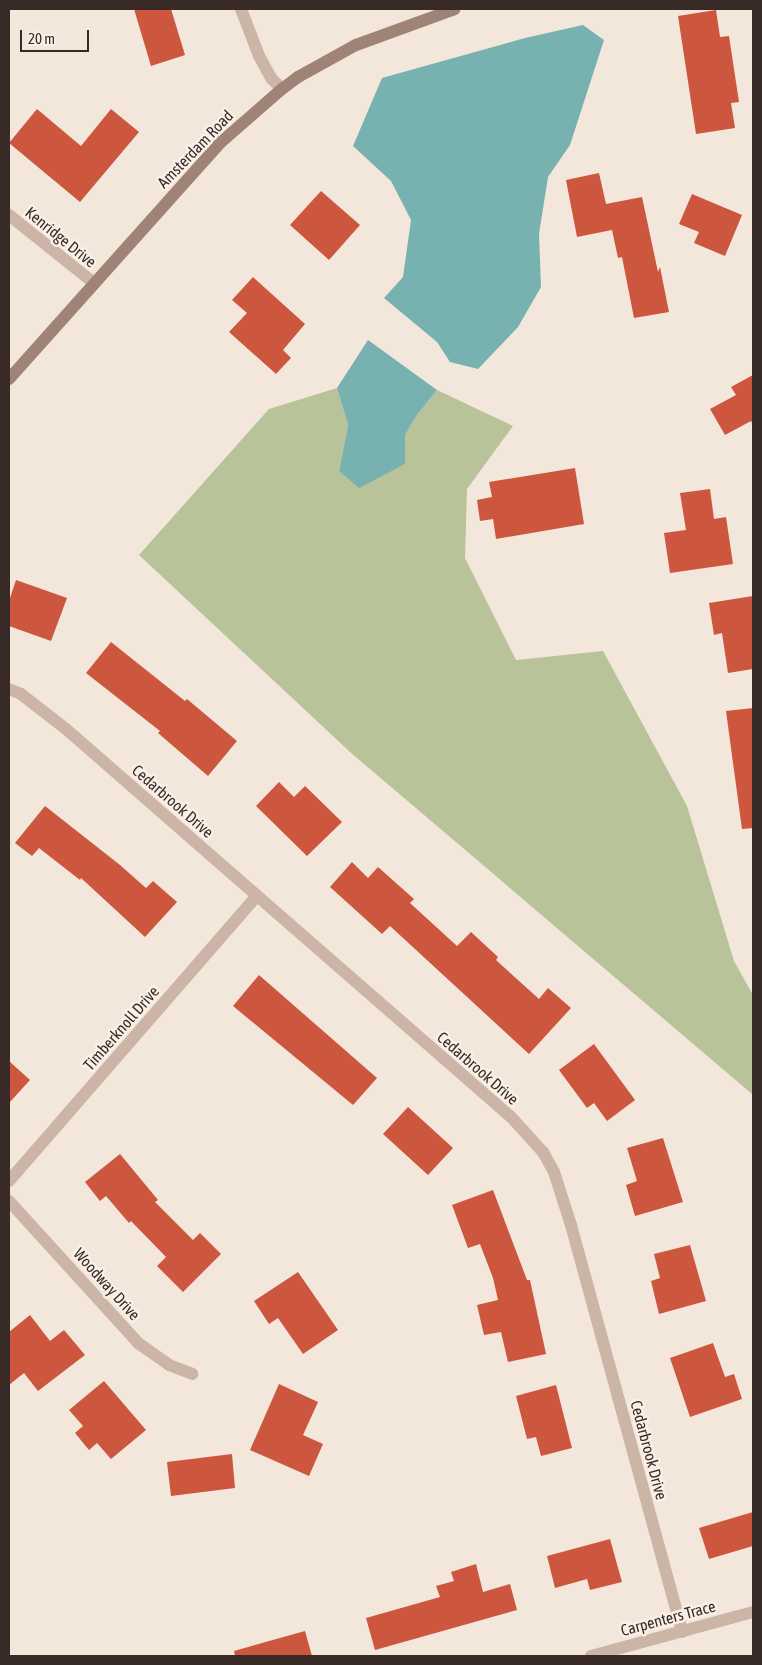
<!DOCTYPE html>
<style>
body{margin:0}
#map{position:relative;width:762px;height:1665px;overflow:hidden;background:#f3e6db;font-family:"Asap Condensed",sans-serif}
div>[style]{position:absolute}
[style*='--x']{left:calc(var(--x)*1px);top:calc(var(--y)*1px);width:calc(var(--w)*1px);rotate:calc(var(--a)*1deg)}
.green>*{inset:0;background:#b8c39a}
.water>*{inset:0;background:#78b2b0}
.building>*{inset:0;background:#cd563f}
.minor>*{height:12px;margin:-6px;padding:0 6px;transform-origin:6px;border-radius:6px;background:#ccb4a6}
.secondary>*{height:12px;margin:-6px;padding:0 6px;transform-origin:6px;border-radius:6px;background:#a08377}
span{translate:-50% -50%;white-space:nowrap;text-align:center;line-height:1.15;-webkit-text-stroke:5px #fbf0e7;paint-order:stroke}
.street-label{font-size:16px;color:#382b27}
.frame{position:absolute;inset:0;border:10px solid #382b27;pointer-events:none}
.scale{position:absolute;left:20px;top:30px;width:69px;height:22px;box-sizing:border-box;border:2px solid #382b27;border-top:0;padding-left:6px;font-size:15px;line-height:18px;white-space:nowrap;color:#382b27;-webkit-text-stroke:4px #fbf0e7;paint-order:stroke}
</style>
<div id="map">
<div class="green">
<div style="clip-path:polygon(337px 388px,348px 425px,339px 471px,405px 464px,405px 435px,417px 415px,437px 390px,513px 426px,467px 489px,465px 558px,516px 660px,603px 651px,687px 806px,734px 961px,753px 995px,752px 1094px,350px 752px,139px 555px,269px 409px)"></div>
</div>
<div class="water">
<div style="clip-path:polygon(583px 25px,604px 40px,570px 145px,548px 177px,539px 234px,541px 287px,518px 327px,478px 369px,450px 362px,437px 342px,384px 298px,403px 277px,411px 220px,391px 181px,353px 146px,382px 78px,525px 38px)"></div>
<div style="clip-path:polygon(368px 340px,437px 390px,417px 415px,405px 435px,405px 464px,359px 488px,339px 471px,348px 425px,337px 388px)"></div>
</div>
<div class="building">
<div style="clip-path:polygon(134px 9px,171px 9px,185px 55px,151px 66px)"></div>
<div style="clip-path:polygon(716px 10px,720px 37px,729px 36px,739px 102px,731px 103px,735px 128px,696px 134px,678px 16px)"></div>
<div style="clip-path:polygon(37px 109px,81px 146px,111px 109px,139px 132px,80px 202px,9px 143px)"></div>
<div style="clip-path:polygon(599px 173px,606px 204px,642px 197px,658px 272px,660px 267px,669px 312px,634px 318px,622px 257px,618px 258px,612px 230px,577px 237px,566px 180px)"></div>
<div style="clip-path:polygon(321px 191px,360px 225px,329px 260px,290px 225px)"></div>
<div style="clip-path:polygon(692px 194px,742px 215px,725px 256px,694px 243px,699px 232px,679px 224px)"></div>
<div style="clip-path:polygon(253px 277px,305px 324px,283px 350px,291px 358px,276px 374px,229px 332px,247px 313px,232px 300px)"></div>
<div style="clip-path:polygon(753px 375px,753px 425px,751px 421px,725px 435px,710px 409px,736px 395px,731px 387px)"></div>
<div style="clip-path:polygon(575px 468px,584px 524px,496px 539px,493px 519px,480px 521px,477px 500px,492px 497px,489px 482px)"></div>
<div style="clip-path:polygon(710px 489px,714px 519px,726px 517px,733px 564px,670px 573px,664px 533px,686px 530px,680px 493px)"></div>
<div style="clip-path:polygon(16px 580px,67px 598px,51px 641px,9px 626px,9px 601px)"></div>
<div style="clip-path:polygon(753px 596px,753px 669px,728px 673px,722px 633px,714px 635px,709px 603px)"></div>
<div style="clip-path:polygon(111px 642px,185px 701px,187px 699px,237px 741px,208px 776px,158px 733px,160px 731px,86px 673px)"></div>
<div style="clip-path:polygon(753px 708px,753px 828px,742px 829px,726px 711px)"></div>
<div style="clip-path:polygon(279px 782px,294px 797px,305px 786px,342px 822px,307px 856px,256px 806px)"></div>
<div style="clip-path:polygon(45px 806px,120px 865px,146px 888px,153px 881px,177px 902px,145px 937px,81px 878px,80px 880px,39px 848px,32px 856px,15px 843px)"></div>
<div style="clip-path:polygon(352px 862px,368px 878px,378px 867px,414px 899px,410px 903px,457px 946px,471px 932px,498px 957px,496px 960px,539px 999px,548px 988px,571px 1008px,529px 1054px,390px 926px,382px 934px,330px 887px)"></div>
<div style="clip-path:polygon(259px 975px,377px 1078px,353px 1105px,233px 1006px)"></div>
<div style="clip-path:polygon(594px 1044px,635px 1100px,607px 1121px,594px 1103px,587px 1108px,559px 1070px)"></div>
<div style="clip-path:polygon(9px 1061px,30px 1080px,9px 1103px)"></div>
<div style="clip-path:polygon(408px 1107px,453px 1148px,428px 1175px,383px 1134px)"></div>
<div style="clip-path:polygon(663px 1138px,683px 1202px,635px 1216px,626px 1185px,637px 1181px,627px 1148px)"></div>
<div style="clip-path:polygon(120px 1154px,158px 1200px,155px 1202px,193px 1240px,200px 1233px,221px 1254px,183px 1292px,157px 1266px,166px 1257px,131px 1221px,129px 1223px,106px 1196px,100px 1201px,85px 1182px)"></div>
<div style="clip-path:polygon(493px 1190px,527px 1280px,530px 1280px,546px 1354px,508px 1362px,501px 1332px,484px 1335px,477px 1305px,498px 1300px,493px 1278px,480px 1244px,468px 1248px,452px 1205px)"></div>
<div style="clip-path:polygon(690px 1245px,706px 1301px,659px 1314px,651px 1281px,660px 1278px,654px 1254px)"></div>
<div style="clip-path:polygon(298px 1272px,338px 1330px,303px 1354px,278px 1318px,269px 1324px,254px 1301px)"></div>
<div style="clip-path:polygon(30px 1315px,50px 1341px,64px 1330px,85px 1355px,38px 1391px,24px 1373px,9px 1385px,9px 1332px)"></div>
<div style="clip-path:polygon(713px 1343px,725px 1377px,734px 1374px,742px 1399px,690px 1417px,670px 1358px)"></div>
<div style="clip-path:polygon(104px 1381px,146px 1430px,111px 1459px,97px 1443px,89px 1450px,75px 1433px,83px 1426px,69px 1410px)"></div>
<div style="clip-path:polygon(279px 1384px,318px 1402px,303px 1435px,323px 1444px,309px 1476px,250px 1450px)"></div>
<div style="clip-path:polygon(556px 1385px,572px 1448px,541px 1456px,536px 1437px,527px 1439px,516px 1396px)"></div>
<div style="clip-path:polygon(232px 1454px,235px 1488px,171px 1496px,167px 1462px)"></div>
<div style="clip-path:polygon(753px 1512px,753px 1546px,709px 1559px,699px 1528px)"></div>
<div style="clip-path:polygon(610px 1539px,622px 1582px,590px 1590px,587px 1579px,555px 1588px,547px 1556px)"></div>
<div style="clip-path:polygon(476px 1564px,483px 1592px,510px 1584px,517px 1610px,375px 1650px,366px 1618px,440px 1597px,436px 1586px,454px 1581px,451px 1572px)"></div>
<div style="clip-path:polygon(305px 1631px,312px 1656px,235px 1656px,234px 1651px)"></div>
</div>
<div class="minor">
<div style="--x:241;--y:9;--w:50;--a:69"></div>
<div style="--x:259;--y:56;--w:26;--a:61"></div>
<div style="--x:272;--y:79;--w:14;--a:45"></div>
<div style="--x:9;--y:215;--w:109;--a:38.7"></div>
<div style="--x:9;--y:689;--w:13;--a:23"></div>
<div style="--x:21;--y:694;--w:57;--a:37.9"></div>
<div style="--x:66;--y:729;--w:590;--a:41.09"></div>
<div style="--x:511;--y:1117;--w:47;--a:47.6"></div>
<div style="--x:543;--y:1152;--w:23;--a:61"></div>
<div style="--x:554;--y:1172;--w:56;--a:72.2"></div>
<div style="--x:571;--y:1225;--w:422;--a:74.7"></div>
<div style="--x:9;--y:1181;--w:378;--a:-49"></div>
<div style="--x:9;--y:1201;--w:192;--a:47.7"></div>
<div style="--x:138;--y:1343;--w:38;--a:35"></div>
<div style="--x:169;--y:1365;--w:25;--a:21"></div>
<div style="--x:591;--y:1656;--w:168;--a:-15.2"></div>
</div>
<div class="secondary">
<div style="--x:9;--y:379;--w:317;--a:-48.2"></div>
<div style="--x:220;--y:143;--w:82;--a:-41.1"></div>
<div style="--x:282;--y:89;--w:20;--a:-37"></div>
<div style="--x:298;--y:77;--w:66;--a:-28.9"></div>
<div style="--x:356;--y:45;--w:105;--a:-20"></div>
</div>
<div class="street-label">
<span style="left:195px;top:149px;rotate:-46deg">Amsterdam Road</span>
<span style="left:61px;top:237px;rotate:39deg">Kenridge Drive</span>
<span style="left:173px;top:801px;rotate:41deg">Cedarbrook Drive</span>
<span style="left:121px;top:1028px;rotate:-49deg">Timberknoll Drive</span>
<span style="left:478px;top:1068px;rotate:41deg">Cedarbrook Drive</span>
<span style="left:107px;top:1284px;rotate:48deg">Woodway Drive</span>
<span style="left:649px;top:1450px;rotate:75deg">Cedarbrook Drive</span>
<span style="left:668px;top:1618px;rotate:-15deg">Carpenters Trace</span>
</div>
<div class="frame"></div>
<div class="scale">20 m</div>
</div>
